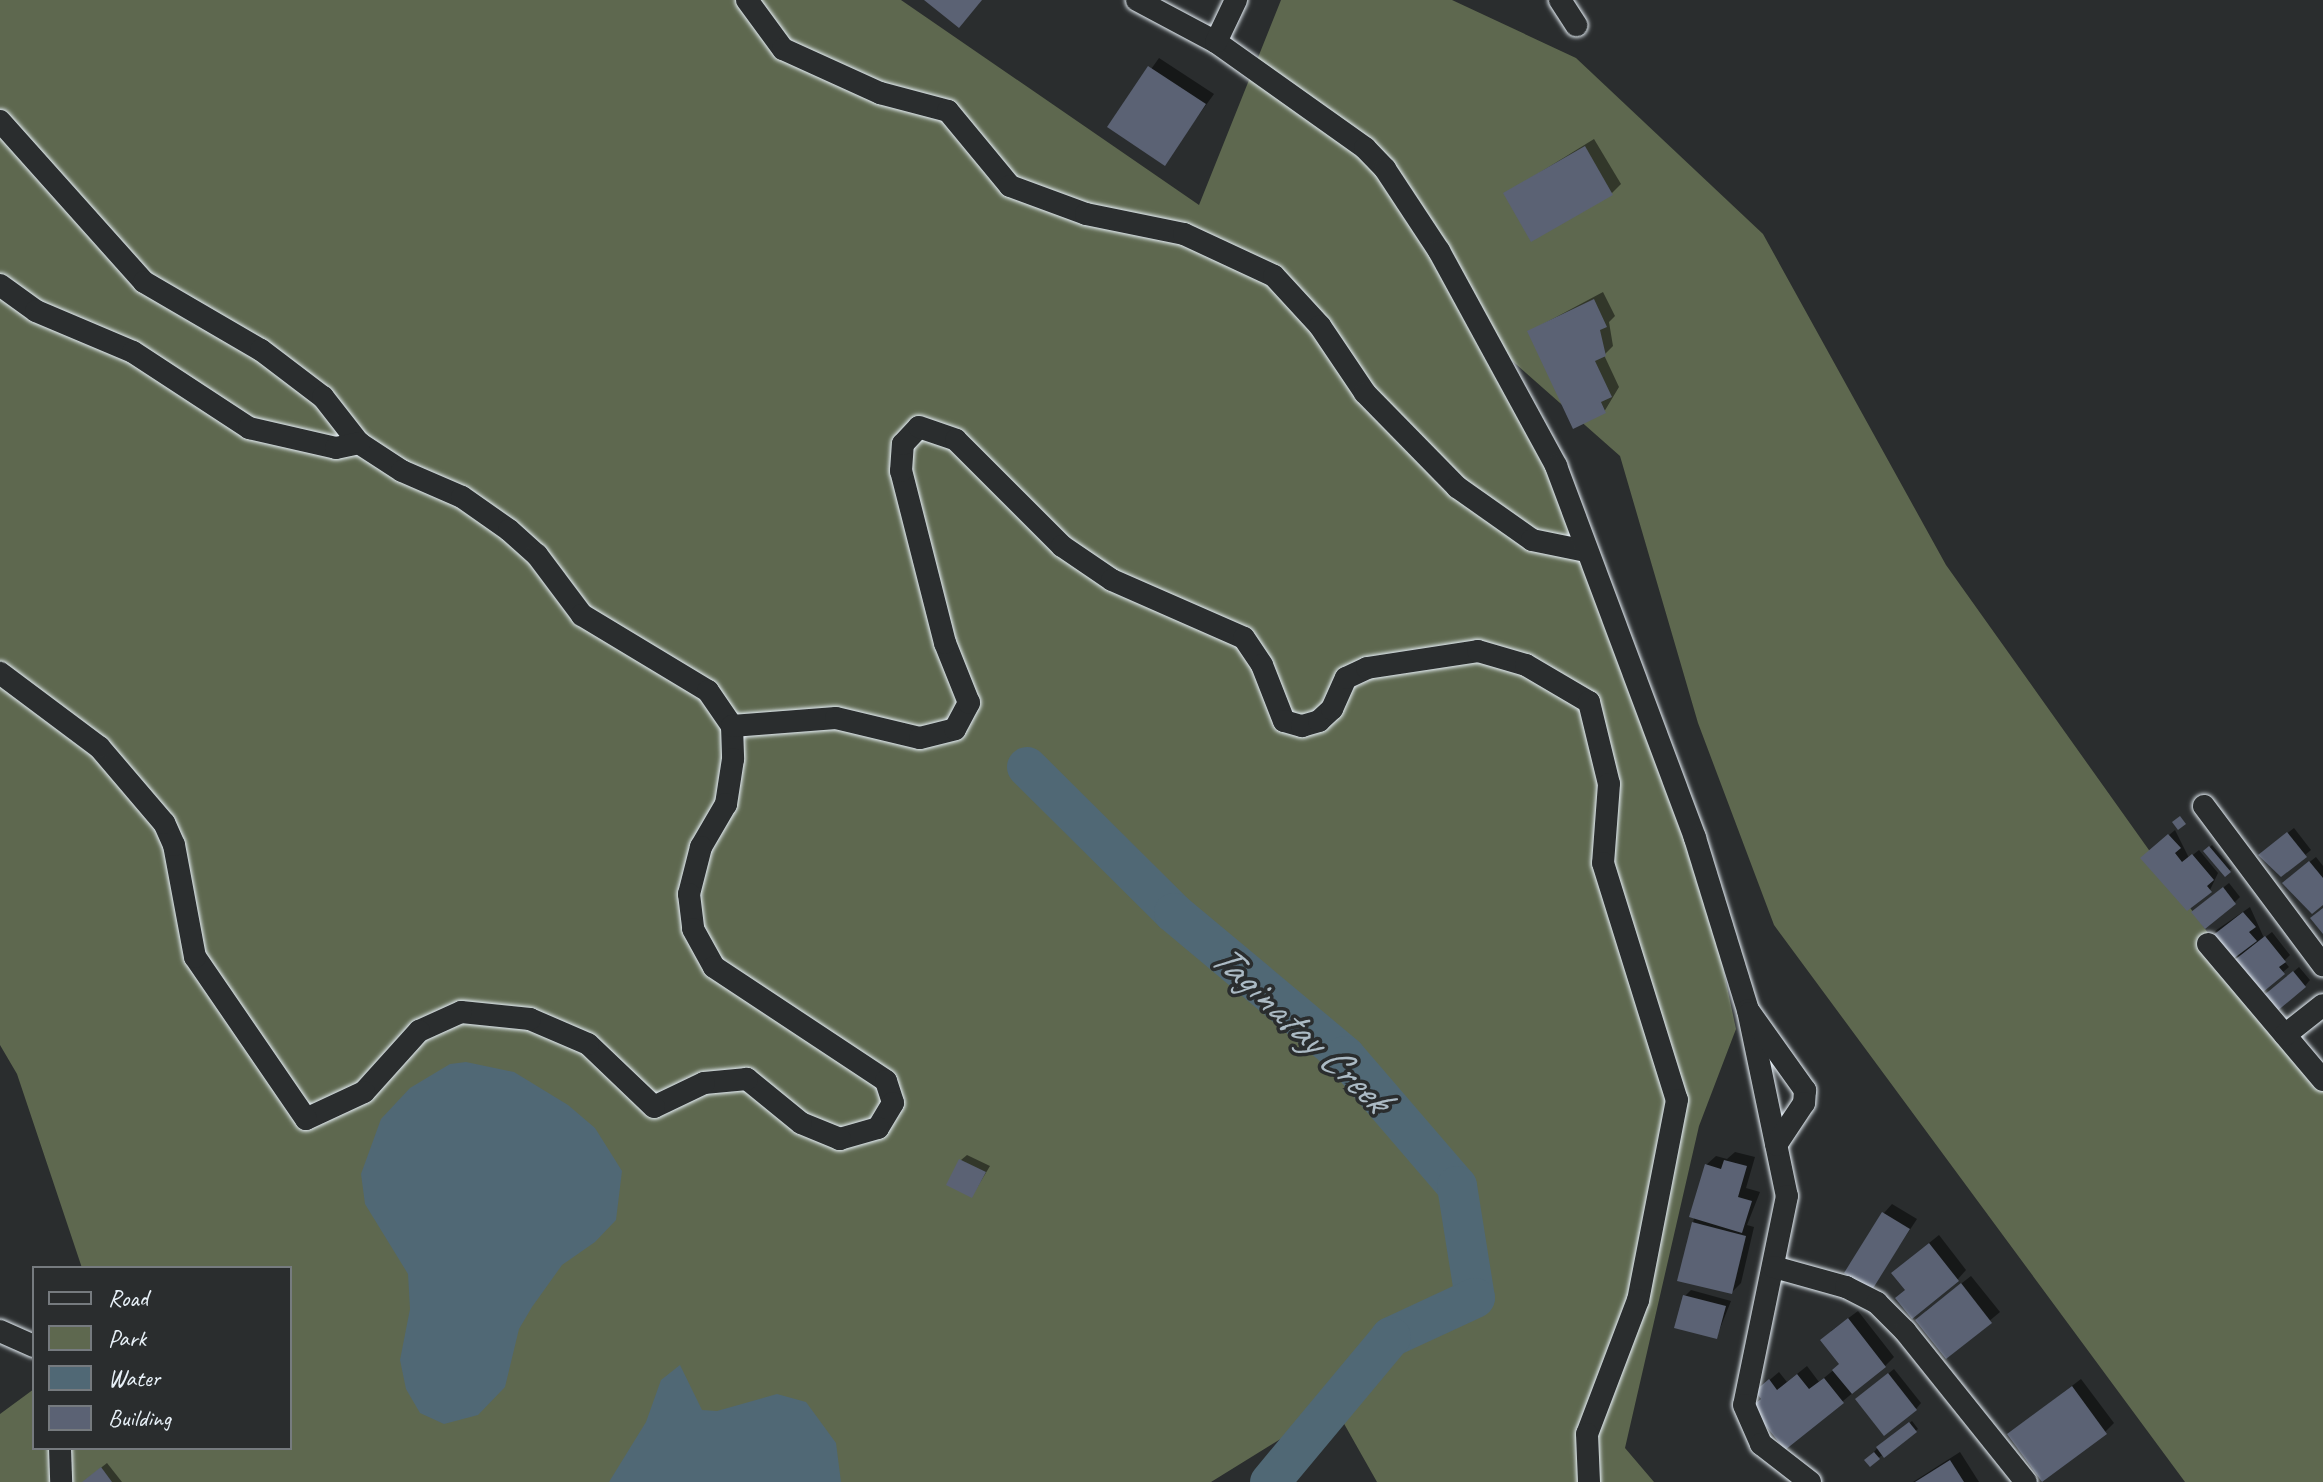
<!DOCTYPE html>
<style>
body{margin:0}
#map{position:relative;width:2323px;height:1482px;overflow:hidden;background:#2a2d2e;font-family:Caveat,sans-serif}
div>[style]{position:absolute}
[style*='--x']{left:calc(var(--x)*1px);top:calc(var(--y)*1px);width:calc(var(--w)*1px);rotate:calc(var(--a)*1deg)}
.green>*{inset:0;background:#5e684f}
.water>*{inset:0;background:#506875}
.shadow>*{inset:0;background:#0007}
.river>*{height:40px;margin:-20px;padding:0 20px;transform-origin:20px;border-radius:20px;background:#506875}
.building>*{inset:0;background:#5b6274}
.roads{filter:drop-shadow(0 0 2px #e8f1f8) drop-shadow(0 0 2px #e8f1f8)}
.minor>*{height:22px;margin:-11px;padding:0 11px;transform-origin:11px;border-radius:11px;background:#2a2d2e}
span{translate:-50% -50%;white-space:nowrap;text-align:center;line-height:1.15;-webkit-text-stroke:7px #2a2d2e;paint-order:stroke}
.water-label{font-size:42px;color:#abbac4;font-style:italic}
.legend{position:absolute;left:32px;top:1266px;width:260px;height:184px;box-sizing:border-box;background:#2a2d2e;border:2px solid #767b7f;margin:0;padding:10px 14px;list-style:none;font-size:24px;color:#e8f1f8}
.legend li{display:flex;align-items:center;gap:16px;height:40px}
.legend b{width:40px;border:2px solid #767b7f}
</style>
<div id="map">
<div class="green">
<div style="clip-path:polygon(0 0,901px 0,1199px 205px,1281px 0,1452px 0,1576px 58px,1763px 234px,1946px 565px,2228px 961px,2323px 1067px,2323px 1482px,2185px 1482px,1774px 925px,1698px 723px,1620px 456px,1491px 342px,1596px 585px,1688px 843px,1719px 949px,1736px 1029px,1699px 1126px,1625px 1448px,1654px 1482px,1377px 1482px,1334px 1406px,1211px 1482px,0 1482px,0 1414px,34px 1389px,34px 1448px,290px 1448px,290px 1268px,82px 1268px,17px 1074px,0 1045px)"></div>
</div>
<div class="water">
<div style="clip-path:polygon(466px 1062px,514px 1072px,568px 1105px,595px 1128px,622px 1171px,616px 1220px,595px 1242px,562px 1265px,532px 1307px,519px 1329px,505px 1387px,478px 1415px,444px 1424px,420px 1413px,406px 1389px,400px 1360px,410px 1309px,408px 1274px,365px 1204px,361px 1174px,381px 1119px,410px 1088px,450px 1064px)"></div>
<div style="clip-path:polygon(680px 1365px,702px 1410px,717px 1411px,777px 1394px,806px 1402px,836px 1443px,841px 1482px,609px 1482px,646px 1422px,661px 1380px)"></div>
</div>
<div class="shadow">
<div style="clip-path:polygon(1159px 58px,1214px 94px,1164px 163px,1110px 127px)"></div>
<div style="clip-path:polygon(1594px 139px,1621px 184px,1612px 193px,1505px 194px)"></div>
<div style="clip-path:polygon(1603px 292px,1615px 316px,1609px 322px,1613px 346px,1604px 355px,1619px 387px,1604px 412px,1530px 331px)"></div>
<div style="clip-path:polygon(2294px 828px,2311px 850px,2305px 855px,2266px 850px)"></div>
<div style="clip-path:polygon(2175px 830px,2189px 858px,2199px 850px,2218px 873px,2210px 890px,2148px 853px)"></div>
<div style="clip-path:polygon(2212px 845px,2232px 868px,2225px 874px,2206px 851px)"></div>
<div style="clip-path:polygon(2316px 857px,2323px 866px,2323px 903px,2290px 877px)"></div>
<div style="clip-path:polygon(2229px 883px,2240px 897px,2234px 903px,2200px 906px)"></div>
<div style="clip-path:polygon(2250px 907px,2264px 938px,2272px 932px,2290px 955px,2284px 961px,2289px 967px,2262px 990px,2256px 990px,2215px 931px)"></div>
<div style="clip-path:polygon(2299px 967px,2310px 980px,2305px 986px,2271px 991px)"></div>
<div style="clip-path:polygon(1735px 1152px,1755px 1157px,1746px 1188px,1760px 1192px,1747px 1225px,1754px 1227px,1741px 1283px,1732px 1292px,1693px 1223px,1706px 1165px,1716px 1156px,1727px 1159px)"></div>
<div style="clip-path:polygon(967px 1155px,990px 1166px,972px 1196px,961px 1160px)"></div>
<div style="clip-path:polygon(1892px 1204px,1917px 1219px,1872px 1287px,1884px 1213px)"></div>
<div style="clip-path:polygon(1939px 1235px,1966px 1270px,1958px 1279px,1907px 1289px,1903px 1264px)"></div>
<div style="clip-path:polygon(1971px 1276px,2000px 1312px,1946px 1357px,1926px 1311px)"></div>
<div style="clip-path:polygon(1691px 1290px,1731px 1301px,1717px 1336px,1685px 1296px)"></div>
<div style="clip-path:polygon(1858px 1311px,1894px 1357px,1885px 1366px,1843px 1401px,1762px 1398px,1766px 1383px,1779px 1372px,1787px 1382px,1807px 1366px,1819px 1382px,1841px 1364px,1831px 1331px)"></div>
<div style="clip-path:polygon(1894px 1369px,1921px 1403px,1916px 1409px,1863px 1394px)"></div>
<div style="clip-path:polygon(2081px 1379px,2114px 1423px,2105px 1432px,2019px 1426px)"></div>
<div style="clip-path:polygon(1912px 1421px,1918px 1429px,1870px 1464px,1867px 1460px,1880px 1445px)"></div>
<div style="clip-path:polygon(1960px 1452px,1979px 1482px,1913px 1482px)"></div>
<div style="clip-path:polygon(107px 1463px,122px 1482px,83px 1482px)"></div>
</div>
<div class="river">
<div style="--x:1027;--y:767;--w:207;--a:44.8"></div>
<div style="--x:1174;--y:913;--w:223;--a:39.9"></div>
<div style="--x:1345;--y:1056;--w:172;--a:49.3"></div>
<div style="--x:1457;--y:1186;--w:113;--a:80.9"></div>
<div style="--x:1475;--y:1298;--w:93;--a:155.1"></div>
<div style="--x:1391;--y:1337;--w:189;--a:129.8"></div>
</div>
<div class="building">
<div style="clip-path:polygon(924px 0,982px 0,959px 28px)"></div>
<div style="clip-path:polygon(1148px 66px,1206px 104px,1165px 166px,1107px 127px)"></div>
<div style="clip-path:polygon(1585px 146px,1613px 195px,1531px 242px,1503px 193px)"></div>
<div style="clip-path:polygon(1594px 299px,1607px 327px,1600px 330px,1606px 356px,1595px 361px,1612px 397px,1601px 402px,1606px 413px,1573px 429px,1527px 331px)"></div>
<div style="clip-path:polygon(2180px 816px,2186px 824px,2178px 830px,2172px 822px)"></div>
<div style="clip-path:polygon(2287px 832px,2307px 857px,2281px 877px,2258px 855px)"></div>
<div style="clip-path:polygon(2168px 834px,2181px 848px,2175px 853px,2182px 862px,2192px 854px,2214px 880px,2207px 886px,2212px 892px,2187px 911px,2140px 858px)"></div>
<div style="clip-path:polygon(2209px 846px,2231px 872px,2225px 877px,2203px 851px)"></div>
<div style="clip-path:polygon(2309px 861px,2323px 878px,2323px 905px,2312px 914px,2282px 883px)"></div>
<div style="clip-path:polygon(2223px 887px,2236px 904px,2205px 929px,2191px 912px)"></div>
<div style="clip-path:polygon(2323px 908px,2323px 934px,2310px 918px)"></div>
<div style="clip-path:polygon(2243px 912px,2256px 927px,2249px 932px,2257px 941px,2233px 959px,2212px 936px)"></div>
<div style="clip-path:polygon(2265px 936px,2286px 962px,2279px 967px,2285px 974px,2263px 992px,2232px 962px)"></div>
<div style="clip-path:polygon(2293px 971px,2306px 987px,2276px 1012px,2263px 996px)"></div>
<div style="clip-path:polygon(959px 1159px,986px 1172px,972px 1198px,946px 1185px)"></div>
<div style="clip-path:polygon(1724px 1160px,1747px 1166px,1738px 1197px,1752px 1201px,1742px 1233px,1689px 1217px,1705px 1164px,1721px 1169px)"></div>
<div style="clip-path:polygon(1882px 1212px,1910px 1229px,1872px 1290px,1844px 1273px)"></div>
<div style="clip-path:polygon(1692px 1222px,1746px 1236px,1732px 1294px,1677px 1281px)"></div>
<div style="clip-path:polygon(1929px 1243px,1959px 1281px,1912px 1319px,1895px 1298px,1905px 1290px,1891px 1273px)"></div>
<div style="clip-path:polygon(1961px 1283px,1992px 1323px,1946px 1359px,1915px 1320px)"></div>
<div style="clip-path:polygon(1683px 1295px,1726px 1306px,1717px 1339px,1674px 1328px)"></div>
<div style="clip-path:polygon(1848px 1318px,1886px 1367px,1852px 1394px,1832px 1370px,1839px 1364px,1820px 1340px)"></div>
<div style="clip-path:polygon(1888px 1373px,1917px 1410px,1884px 1436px,1855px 1399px)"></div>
<div style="clip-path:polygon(1797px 1374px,1809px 1389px,1824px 1378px,1844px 1403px,1785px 1450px,1751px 1407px,1761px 1399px,1755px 1391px,1769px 1379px,1777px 1390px)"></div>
<div style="clip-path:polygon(2072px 1386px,2107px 1434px,2042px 1482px,2007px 1434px)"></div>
<div style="clip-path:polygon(1909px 1422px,1917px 1432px,1884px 1458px,1876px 1447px)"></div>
<div style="clip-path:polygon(1874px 1452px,1880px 1459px,1870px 1467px,1864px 1460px)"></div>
<div style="clip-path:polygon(1950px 1460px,1964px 1482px,1915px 1482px)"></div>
<div style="clip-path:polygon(101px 1467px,112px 1482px,82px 1482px)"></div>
</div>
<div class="roads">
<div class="minor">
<div style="--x:747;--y:0;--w:61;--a:53.7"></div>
<div style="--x:783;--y:49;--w:107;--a:24.4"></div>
<div style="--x:880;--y:93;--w:70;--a:14.8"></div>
<div style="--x:948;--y:111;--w:97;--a:50.4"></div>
<div style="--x:1010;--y:186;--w:81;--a:20.2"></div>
<div style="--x:1086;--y:214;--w:100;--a:11.5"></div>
<div style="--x:1184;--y:234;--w:99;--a:25"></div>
<div style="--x:1274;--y:276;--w:68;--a:47.4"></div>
<div style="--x:1320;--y:326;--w:81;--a:56.1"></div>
<div style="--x:1365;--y:393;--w:132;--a:45.6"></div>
<div style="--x:1457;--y:487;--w:92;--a:35.2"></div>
<div style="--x:1532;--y:540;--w:55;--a:11.5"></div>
<div style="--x:1137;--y:0;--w:89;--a:28"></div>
<div style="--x:1216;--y:42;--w:183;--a:35.4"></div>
<div style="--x:1365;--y:148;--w:29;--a:46"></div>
<div style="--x:1385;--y:169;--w:98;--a:56.6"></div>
<div style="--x:1439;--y:251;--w:245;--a:61.4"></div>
<div style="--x:1556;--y:466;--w:397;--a:69.5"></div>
<div style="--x:1695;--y:838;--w:180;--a:72.9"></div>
<div style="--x:1748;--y:1010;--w:190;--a:78.2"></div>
<div style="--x:1787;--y:1196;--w:213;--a:101.6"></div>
<div style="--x:1744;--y:1405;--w:43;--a:66.4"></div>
<div style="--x:1761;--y:1444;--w:62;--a:37.8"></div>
<div style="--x:1560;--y:0;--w:30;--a:57"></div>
<div style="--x:1216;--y:42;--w:47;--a:-64.5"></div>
<div style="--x:0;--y:121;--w:216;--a:48.2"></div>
<div style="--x:144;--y:282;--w:135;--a:30.2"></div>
<div style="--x:261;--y:350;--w:78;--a:37.2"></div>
<div style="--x:323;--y:397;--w:58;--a:52"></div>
<div style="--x:359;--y:443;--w:51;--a:33.1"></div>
<div style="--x:402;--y:471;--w:65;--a:23.4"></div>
<div style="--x:462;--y:497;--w:57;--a:35.1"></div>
<div style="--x:509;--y:530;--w:38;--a:42"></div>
<div style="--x:537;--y:555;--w:75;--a:53.1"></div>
<div style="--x:582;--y:615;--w:147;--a:31.1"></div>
<div style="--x:708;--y:691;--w:42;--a:55.6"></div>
<div style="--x:732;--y:726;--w:33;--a:88"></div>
<div style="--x:733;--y:759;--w:46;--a:98.8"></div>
<div style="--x:726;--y:804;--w:50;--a:120.2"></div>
<div style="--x:701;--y:847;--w:49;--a:104.3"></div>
<div style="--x:689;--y:894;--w:35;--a:83"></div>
<div style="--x:693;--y:929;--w:43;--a:61.1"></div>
<div style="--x:714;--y:967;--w:206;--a:33.5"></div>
<div style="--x:886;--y:1081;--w:23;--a:72"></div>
<div style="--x:893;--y:1103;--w:29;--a:121"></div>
<div style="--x:878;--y:1128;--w:40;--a:164"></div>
<div style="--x:840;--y:1139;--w:42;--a:-157.7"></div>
<div style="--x:801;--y:1123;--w:70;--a:-140.8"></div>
<div style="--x:747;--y:1079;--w:43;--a:174.7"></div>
<div style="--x:704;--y:1083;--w:55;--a:154.4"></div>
<div style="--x:654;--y:1107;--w:91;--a:-136.3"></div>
<div style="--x:588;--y:1044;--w:63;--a:-156.7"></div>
<div style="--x:530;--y:1019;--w:69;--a:-174.2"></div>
<div style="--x:461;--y:1012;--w:46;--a:155.7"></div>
<div style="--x:419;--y:1031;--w:82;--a:132"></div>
<div style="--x:364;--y:1092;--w:64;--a:155"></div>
<div style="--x:306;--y:1119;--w:196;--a:-124.4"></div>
<div style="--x:195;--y:957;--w:114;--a:-100.6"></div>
<div style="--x:174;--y:845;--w:24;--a:-114"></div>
<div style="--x:164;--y:823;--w:100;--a:-130.5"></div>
<div style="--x:99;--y:747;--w:124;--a:-143.2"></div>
<div style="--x:0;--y:285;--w:44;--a:35.8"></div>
<div style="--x:36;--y:311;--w:105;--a:22.9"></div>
<div style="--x:133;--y:352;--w:139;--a:33.2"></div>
<div style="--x:249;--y:428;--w:89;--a:12.9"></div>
<div style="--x:336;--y:448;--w:24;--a:-12"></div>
<div style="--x:732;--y:726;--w:104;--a:-4.4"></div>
<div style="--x:836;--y:718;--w:86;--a:13.4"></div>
<div style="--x:920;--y:738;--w:36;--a:-14"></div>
<div style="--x:955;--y:729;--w:30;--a:-62"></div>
<div style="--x:969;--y:703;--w:65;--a:-111.8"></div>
<div style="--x:945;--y:643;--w:178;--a:-104.3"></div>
<div style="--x:901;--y:471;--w:27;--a:-86"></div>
<div style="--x:903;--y:444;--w:23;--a:-47"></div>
<div style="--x:919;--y:427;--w:39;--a:19"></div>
<div style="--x:956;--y:440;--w:150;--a:45"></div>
<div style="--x:1062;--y:546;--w:60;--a:34.2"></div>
<div style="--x:1112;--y:580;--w:144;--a:23.7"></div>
<div style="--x:1244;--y:638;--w:32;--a:56"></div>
<div style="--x:1262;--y:665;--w:60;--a:68.6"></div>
<div style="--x:1284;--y:721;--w:19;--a:16"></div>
<div style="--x:1302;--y:726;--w:18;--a:-16"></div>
<div style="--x:1319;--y:721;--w:18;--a:-43"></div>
<div style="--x:1332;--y:709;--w:34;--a:-66"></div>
<div style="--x:1346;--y:678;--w:23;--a:-25"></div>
<div style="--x:1367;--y:668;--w:112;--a:-8.7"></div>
<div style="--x:1478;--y:651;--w:50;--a:16.3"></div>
<div style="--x:1526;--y:665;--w:73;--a:30.4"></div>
<div style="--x:1589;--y:702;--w:84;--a:76.3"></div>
<div style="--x:1609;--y:784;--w:79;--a:94.3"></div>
<div style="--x:1603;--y:863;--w:248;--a:72.7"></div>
<div style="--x:1677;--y:1100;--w:204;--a:101"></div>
<div style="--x:1638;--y:1300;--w:143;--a:110.8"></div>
<div style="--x:1587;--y:1434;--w:48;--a:87.6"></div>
<div style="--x:2204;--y:806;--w:199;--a:53.2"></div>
<div style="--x:2208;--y:944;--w:178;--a:49.8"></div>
<div style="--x:1750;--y:1013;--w:95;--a:54.5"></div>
<div style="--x:1805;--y:1090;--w:13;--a:94"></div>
<div style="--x:1804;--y:1103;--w:50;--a:123.7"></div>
<div style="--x:2285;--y:1035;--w:48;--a:-38.3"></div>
<div style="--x:1774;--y:1267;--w:75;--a:15.5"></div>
<div style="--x:1846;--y:1287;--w:35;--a:27"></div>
<div style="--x:1877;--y:1303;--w:40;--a:45"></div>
<div style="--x:1905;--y:1331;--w:193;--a:51.3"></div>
<div style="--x:0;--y:1331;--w:37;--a:24"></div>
<div style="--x:60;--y:1448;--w:34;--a:88"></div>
</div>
</div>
<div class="water-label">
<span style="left:1300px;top:1028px;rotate:43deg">Taginatay Creek</span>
</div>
<ul class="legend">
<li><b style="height:10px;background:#2a2d2e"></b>Road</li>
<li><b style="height:22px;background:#5e684f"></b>Park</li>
<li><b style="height:22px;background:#506875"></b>Water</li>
<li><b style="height:22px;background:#5b6274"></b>Building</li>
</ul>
</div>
